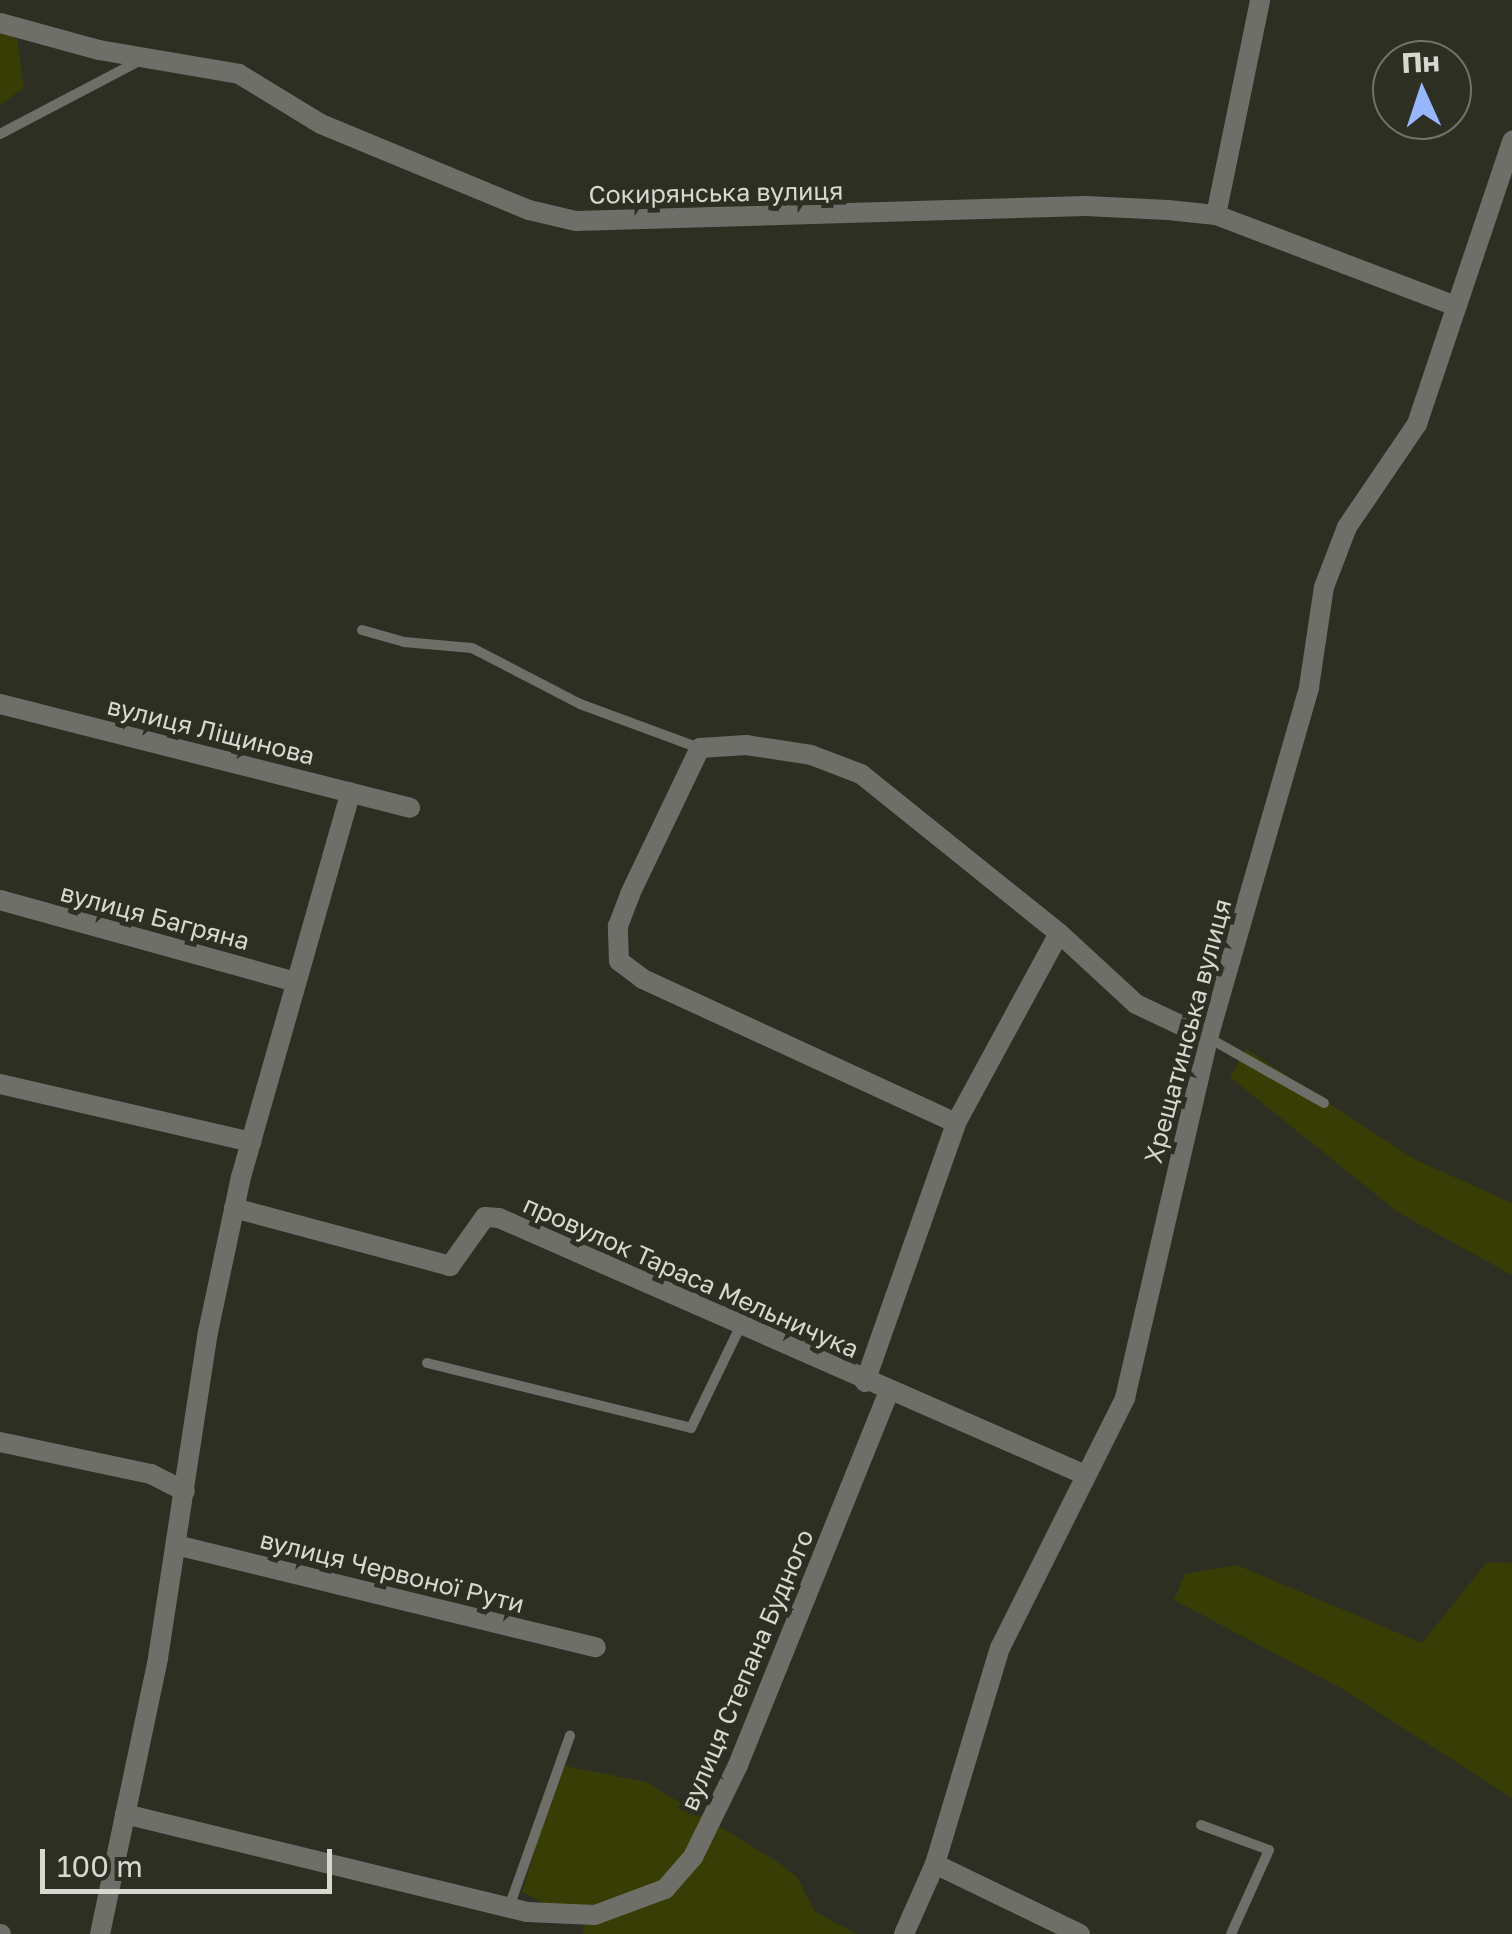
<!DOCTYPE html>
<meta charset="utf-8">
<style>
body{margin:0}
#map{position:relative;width:1512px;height:1934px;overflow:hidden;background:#2d2f23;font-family:"Golos Text",sans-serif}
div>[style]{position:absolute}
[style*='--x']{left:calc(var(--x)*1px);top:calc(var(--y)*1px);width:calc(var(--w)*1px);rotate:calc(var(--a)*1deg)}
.green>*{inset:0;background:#383d05}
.service>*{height:10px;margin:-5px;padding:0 5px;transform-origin:5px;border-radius:5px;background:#6e6f69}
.minor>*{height:20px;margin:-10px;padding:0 10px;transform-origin:10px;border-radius:10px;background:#6e6f69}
span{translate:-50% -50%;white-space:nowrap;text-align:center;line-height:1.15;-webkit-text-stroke:10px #2d2f23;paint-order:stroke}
.street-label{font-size:25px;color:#d7d9d1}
.north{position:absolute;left:1372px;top:40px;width:100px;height:100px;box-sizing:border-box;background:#2d2f23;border:2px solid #717369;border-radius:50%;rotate:357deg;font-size:28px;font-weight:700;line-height:40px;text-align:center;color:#d7d9d1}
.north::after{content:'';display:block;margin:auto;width:35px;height:45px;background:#96b6fd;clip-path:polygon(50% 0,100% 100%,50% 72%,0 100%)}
.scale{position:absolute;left:40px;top:1849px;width:292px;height:45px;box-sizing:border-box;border:5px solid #d7d9d1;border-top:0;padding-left:12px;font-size:30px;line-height:35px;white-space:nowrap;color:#d7d9d1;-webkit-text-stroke:8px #2d2f23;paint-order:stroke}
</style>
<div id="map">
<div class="green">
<div style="clip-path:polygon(0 25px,17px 40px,24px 88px,0 105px)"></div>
<div style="clip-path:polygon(1246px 1049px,1414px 1159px,1512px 1203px,1512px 1275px,1399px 1213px,1230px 1077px)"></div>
<div style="clip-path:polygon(1487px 1562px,1512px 1563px,1512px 1798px,1344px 1690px,1174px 1600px,1185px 1574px,1237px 1565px,1422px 1643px)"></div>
<div style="clip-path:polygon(560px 1765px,646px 1782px,776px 1861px,797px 1877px,815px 1912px,857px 1934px,583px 1934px,585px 1923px,522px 1892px)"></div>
</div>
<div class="service">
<div style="--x:0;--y:134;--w:157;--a:-27.7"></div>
<div style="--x:362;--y:630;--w:44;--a:15.9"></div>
<div style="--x:404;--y:642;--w:68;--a:5"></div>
<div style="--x:472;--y:648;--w:122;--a:27.4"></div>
<div style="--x:580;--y:704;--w:127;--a:20.3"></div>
<div style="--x:1209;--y:1038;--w:132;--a:29.5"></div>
<div style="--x:427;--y:1363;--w:272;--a:13.8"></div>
<div style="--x:691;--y:1428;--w:114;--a:-64.1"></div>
<div style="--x:1201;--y:1825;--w:72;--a:20.2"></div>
<div style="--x:1269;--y:1850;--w:92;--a:114.3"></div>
<div style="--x:509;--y:1907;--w:182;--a:-70.4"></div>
</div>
<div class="minor">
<div style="--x:0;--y:23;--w:103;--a:15.3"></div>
<div style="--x:99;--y:50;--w:142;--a:9.7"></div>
<div style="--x:239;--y:74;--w:96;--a:31.4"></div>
<div style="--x:321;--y:124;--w:225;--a:22.5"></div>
<div style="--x:529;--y:210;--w:48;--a:13.2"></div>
<div style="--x:576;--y:221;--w:510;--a:-1.68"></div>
<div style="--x:1086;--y:206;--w:82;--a:2.8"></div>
<div style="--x:1168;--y:210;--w:48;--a:5.9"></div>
<div style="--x:1216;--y:215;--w:256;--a:20.8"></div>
<div style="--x:1216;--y:215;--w:219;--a:-78.4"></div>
<div style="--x:0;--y:704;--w:423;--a:14.2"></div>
<div style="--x:0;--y:900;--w:307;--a:15.5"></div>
<div style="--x:0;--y:1084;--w:258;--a:13"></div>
<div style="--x:956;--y:1123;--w:345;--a:-155.3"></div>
<div style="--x:643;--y:979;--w:30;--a:-143"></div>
<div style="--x:619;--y:961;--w:35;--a:-92"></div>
<div style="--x:618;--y:926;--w:34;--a:-69"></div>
<div style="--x:630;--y:894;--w:162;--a:-64.4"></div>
<div style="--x:700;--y:748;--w:46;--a:-3.7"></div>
<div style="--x:746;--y:745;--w:66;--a:8.7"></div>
<div style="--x:811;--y:755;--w:53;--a:20.8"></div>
<div style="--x:861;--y:774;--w:254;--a:38.8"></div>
<div style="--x:1059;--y:933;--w:105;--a:42.7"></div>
<div style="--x:1136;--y:1004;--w:80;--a:25.3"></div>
<div style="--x:234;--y:1208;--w:224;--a:15"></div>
<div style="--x:450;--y:1266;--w:60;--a:-54.5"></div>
<div style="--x:485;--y:1217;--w:14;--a:4"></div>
<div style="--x:499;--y:1218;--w:638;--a:23.67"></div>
<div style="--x:865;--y:1382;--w:275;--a:-70.6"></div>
<div style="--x:956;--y:1123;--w:216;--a:-61.5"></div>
<div style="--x:0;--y:1442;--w:154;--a:12"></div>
<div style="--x:151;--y:1474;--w:38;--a:27"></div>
<div style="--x:176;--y:1545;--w:432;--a:13.7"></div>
<div style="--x:125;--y:1814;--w:414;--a:13.7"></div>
<div style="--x:527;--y:1912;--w:68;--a:2.5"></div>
<div style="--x:595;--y:1915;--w:75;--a:-20.4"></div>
<div style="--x:665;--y:1889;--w:43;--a:-48.8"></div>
<div style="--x:693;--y:1857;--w:102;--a:-63.9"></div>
<div style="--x:738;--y:1765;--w:402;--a:-68"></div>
<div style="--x:935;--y:1864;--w:161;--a:25.8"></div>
<div style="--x:0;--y:1934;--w:1;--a:0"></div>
<div style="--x:100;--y:1934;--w:282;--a:-78.1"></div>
<div style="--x:158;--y:1658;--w:330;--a:-81.3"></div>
<div style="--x:208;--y:1332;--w:158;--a:-78"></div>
<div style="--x:241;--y:1177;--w:400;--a:-74.1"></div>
<div style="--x:904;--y:1934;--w:77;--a:-66.1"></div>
<div style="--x:935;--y:1864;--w:226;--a:-73.3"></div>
<div style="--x:1000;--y:1648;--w:280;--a:-63.4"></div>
<div style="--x:1125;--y:1398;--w:369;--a:-77"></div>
<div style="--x:1208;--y:1038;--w:365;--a:-73.9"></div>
<div style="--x:1309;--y:687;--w:101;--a:-81.5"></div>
<div style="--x:1324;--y:587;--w:64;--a:-69"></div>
<div style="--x:1347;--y:527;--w:125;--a:-55.8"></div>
<div style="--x:1417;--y:424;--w:299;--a:-71.4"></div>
</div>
<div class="street-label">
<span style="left:716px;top:193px;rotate:-1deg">Сокирянська вулиця</span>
<span style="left:211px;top:731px;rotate:14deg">вулиця Ліщинова</span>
<span style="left:155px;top:917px;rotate:15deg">вулиця Багряна</span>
<span style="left:1188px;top:1031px;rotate:-75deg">Хрещатинська вулиця</span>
<span style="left:691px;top:1277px;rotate:24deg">провулок Тараса Мельничука</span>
<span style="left:392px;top:1572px;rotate:14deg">вулиця Червоної Рути</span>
<span style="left:747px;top:1670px;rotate:-67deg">вулиця Степана Будного</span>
</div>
<div class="north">Пн</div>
<div class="scale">100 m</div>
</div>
